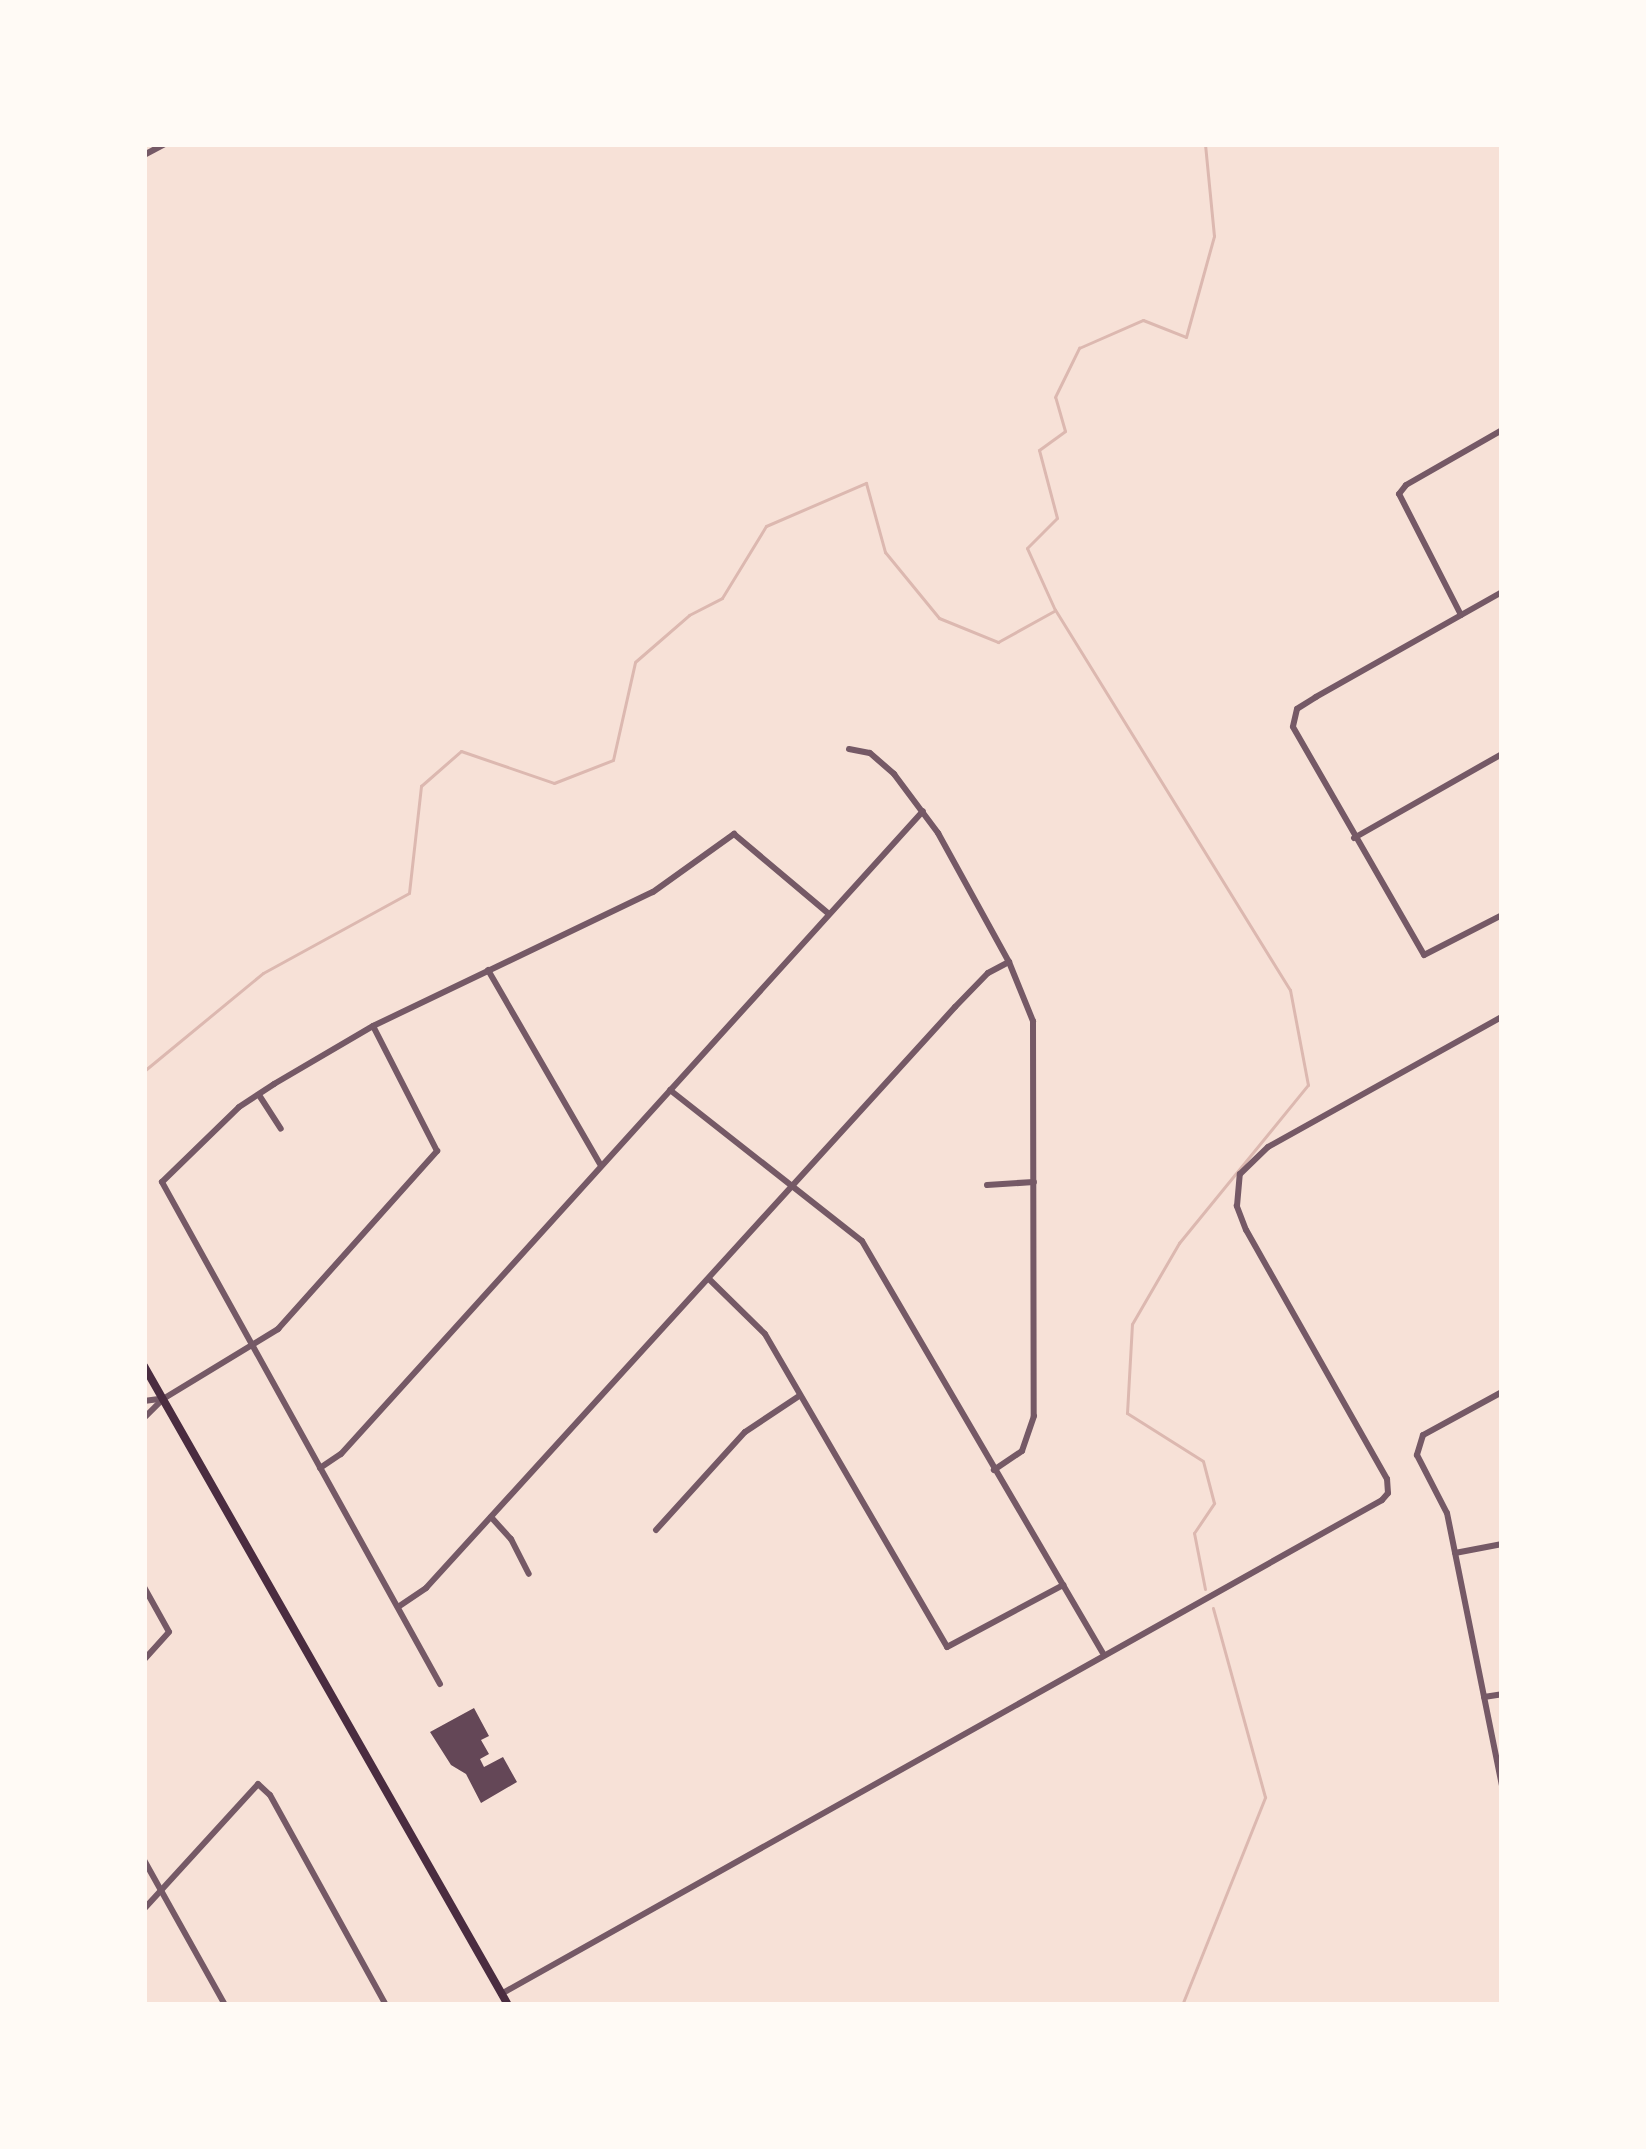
<!DOCTYPE html>
<style>
body{margin:0}
#map{position:relative;width:1646px;height:2149px;overflow:hidden;background:#f7e1d7;font-family:"Fira Sans",sans-serif}
div>[style]{position:absolute}
[style*='--x']{left:calc(var(--x)*1px);top:calc(var(--y)*1px);width:calc(var(--w)*1px);rotate:calc(var(--a)*1deg)}
.stream>*{height:3px;margin:-1.5px;padding:0 1.5px;transform-origin:1.5px;border-radius:1.5px;background:#dcb8b0}
.building>*{inset:0;background:#644757}
.minor>*{height:6px;margin:-3px;padding:0 3px;transform-origin:3px;border-radius:3px;background:#755966}
.secondary>*{height:8px;margin:-4px;padding:0 4px;transform-origin:4px;border-radius:4px;background:#4a2c40}
span{translate:-50% -50%;white-space:nowrap;text-align:center;line-height:1.15;-webkit-text-stroke:10px #fffaf5;paint-order:stroke}
.frame{position:absolute;inset:0;border:147px solid #fffaf5;pointer-events:none}
</style>
<div id="map">
<div class="stream">
<div style="--x:144;--y:1071;--w:154;--a:-39.5"></div>
<div style="--x:263;--y:973;--w:166;--a:-28.7"></div>
<div style="--x:409;--y:893;--w:108;--a:-83.6"></div>
<div style="--x:421;--y:786;--w:53;--a:-41.2"></div>
<div style="--x:461;--y:751;--w:98;--a:19"></div>
<div style="--x:554;--y:783;--w:63;--a:-21.3"></div>
<div style="--x:613;--y:760;--w:100;--a:-77.3"></div>
<div style="--x:635;--y:662;--w:72;--a:-41"></div>
<div style="--x:689;--y:615;--w:37;--a:-27"></div>
<div style="--x:722;--y:598;--w:84;--a:-58.6"></div>
<div style="--x:766;--y:526;--w:109;--a:-23.3"></div>
<div style="--x:866;--y:483;--w:72;--a:74.6"></div>
<div style="--x:885;--y:552;--w:85;--a:50.7"></div>
<div style="--x:939;--y:618;--w:64;--a:22.1"></div>
<div style="--x:998;--y:642;--w:64;--a:-29"></div>
<div style="--x:1205;--y:1589;--w:57;--a:-101.1"></div>
<div style="--x:1194;--y:1533;--w:36;--a:-56"></div>
<div style="--x:1214;--y:1503;--w:43;--a:-104.7"></div>
<div style="--x:1203;--y:1461;--w:90;--a:-147.7"></div>
<div style="--x:1127;--y:1413;--w:89;--a:-86.8"></div>
<div style="--x:1132;--y:1324;--w:94;--a:-59.9"></div>
<div style="--x:1179;--y:1243;--w:204;--a:-50.8"></div>
<div style="--x:1308;--y:1085;--w:97;--a:-100.7"></div>
<div style="--x:1290;--y:990;--w:447;--a:-121.7"></div>
<div style="--x:1055;--y:610;--w:68;--a:-114.3"></div>
<div style="--x:1027;--y:548;--w:42;--a:-45"></div>
<div style="--x:1057;--y:518;--w:70;--a:-104.8"></div>
<div style="--x:1039;--y:450;--w:32;--a:-36"></div>
<div style="--x:1065;--y:431;--w:35;--a:-106"></div>
<div style="--x:1055;--y:397;--w:55;--a:-63.9"></div>
<div style="--x:1079;--y:348;--w:70;--a:-23.6"></div>
<div style="--x:1143;--y:320;--w:46;--a:21.6"></div>
<div style="--x:1186;--y:337;--w:105;--a:-74.5"></div>
<div style="--x:1214;--y:236;--w:92;--a:-95.6"></div>
<div style="--x:1182;--y:2005;--w:224;--a:-68.2"></div>
<div style="--x:1265;--y:1797;--w:196;--a:-105.4"></div>
</div>
<div class="building">
<div style="clip-path:polygon(474px 1708px,489px 1736px,481px 1740px,489px 1754px,480px 1759px,484px 1767px,503px 1757px,517px 1782px,481px 1803px,466px 1774px,451px 1765px,430px 1732px)"></div>
</div>
<div class="minor">
<div style="--x:144;--y:155;--w:24;--a:-28"></div>
<div style="--x:1502;--y:592;--w:214;--a:150.6"></div>
<div style="--x:1316;--y:697;--w:22;--a:148"></div>
<div style="--x:1297;--y:709;--w:18;--a:103"></div>
<div style="--x:1293;--y:727;--w:263;--a:60.1"></div>
<div style="--x:1424;--y:955;--w:88;--a:-27.1"></div>
<div style="--x:1461;--y:615;--w:136;--a:-117.1"></div>
<div style="--x:1399;--y:494;--w:11;--a:-52"></div>
<div style="--x:1406;--y:485;--w:111;--a:-29.8"></div>
<div style="--x:849;--y:749;--w:21;--a:11"></div>
<div style="--x:870;--y:753;--w:32;--a:41"></div>
<div style="--x:894;--y:774;--w:74;--a:53.3"></div>
<div style="--x:938;--y:833;--w:147;--a:61.2"></div>
<div style="--x:1009;--y:962;--w:64;--a:67.9"></div>
<div style="--x:1033;--y:1021;--w:395;--a:89.9"></div>
<div style="--x:1034;--y:1416;--w:37;--a:109"></div>
<div style="--x:1022;--y:1451;--w:34;--a:146"></div>
<div style="--x:1354;--y:838;--w:170;--a:-29.6"></div>
<div style="--x:488;--y:970;--w:224;--a:60"></div>
<div style="--x:670;--y:1090;--w:244;--a:38.2"></div>
<div style="--x:862;--y:1241;--w:477;--a:59.7"></div>
<div style="--x:259;--y:1095;--w:40;--a:57.1"></div>
<div style="--x:987;--y:1185;--w:47;--a:-3.7"></div>
<div style="--x:709;--y:1279;--w:78;--a:44.5"></div>
<div style="--x:765;--y:1334;--w:362;--a:59.8"></div>
<div style="--x:947;--y:1647;--w:132;--a:-28.1"></div>
<div style="--x:1502;--y:1392;--w:90;--a:151.4"></div>
<div style="--x:1423;--y:1435;--w:21;--a:107"></div>
<div style="--x:1417;--y:1455;--w:65;--a:62.7"></div>
<div style="--x:1447;--y:1513;--w:278;--a:78.6"></div>
<div style="--x:144;--y:1401;--w:15;--a:-8"></div>
<div style="--x:144;--y:1418;--w:27;--a:-45"></div>
<div style="--x:163;--y:1399;--w:135;--a:-31.3"></div>
<div style="--x:278;--y:1329;--w:239;--a:-48.2"></div>
<div style="--x:437;--y:1151;--w:140;--a:-117.1"></div>
<div style="--x:320;--y:1468;--w:25;--a:-34"></div>
<div style="--x:341;--y:1454;--w:867;--a:-47.85"></div>
<div style="--x:491;--y:1517;--w:30;--a:48"></div>
<div style="--x:511;--y:1539;--w:39;--a:63"></div>
<div style="--x:656;--y:1530;--w:132;--a:-47.8"></div>
<div style="--x:745;--y:1432;--w:65;--a:-33.7"></div>
<div style="--x:1455;--y:1553;--w:48;--a:-10.8"></div>
<div style="--x:144;--y:1587;--w:51;--a:60.9"></div>
<div style="--x:169;--y:1632;--w:38;--a:132"></div>
<div style="--x:398;--y:1607;--w:34;--a:-34"></div>
<div style="--x:426;--y:1588;--w:786;--a:-47.68"></div>
<div style="--x:955;--y:1007;--w:47;--a:-45.9"></div>
<div style="--x:988;--y:973;--w:24;--a:-28"></div>
<div style="--x:440;--y:1684;--w:574;--a:-118.98"></div>
<div style="--x:162;--y:1182;--w:107;--a:-44.2"></div>
<div style="--x:239;--y:1107;--w:42;--a:-33.3"></div>
<div style="--x:274;--y:1084;--w:115;--a:-30.4"></div>
<div style="--x:373;--y:1026;--w:310;--a:-25.6"></div>
<div style="--x:653;--y:892;--w:100;--a:-35.6"></div>
<div style="--x:734;--y:834;--w:124;--a:40.1"></div>
<div style="--x:1484;--y:1697;--w:18;--a:-9"></div>
<div style="--x:144;--y:1860;--w:166;--a:60.8"></div>
<div style="--x:144;--y:1909;--w:169;--a:-47.6"></div>
<div style="--x:258;--y:1784;--w:16;--a:43"></div>
<div style="--x:270;--y:1795;--w:240;--a:61.1"></div>
<div style="--x:501;--y:1994;--w:1010;--a:-29.28"></div>
<div style="--x:1382;--y:1500;--w:9;--a:-49"></div>
<div style="--x:1388;--y:1493;--w:14;--a:-94"></div>
<div style="--x:1387;--y:1479;--w:286;--a:-119.5"></div>
<div style="--x:1246;--y:1230;--w:26;--a:-111"></div>
<div style="--x:1237;--y:1206;--w:32;--a:-85"></div>
<div style="--x:1240;--y:1174;--w:39;--a:-44"></div>
<div style="--x:1268;--y:1147;--w:268;--a:-29.1"></div>
</div>
<div class="secondary">
<div style="--x:144;--y:1366;--w:735;--a:60.33"></div>
</div>
<div class="frame"></div>
</div>
